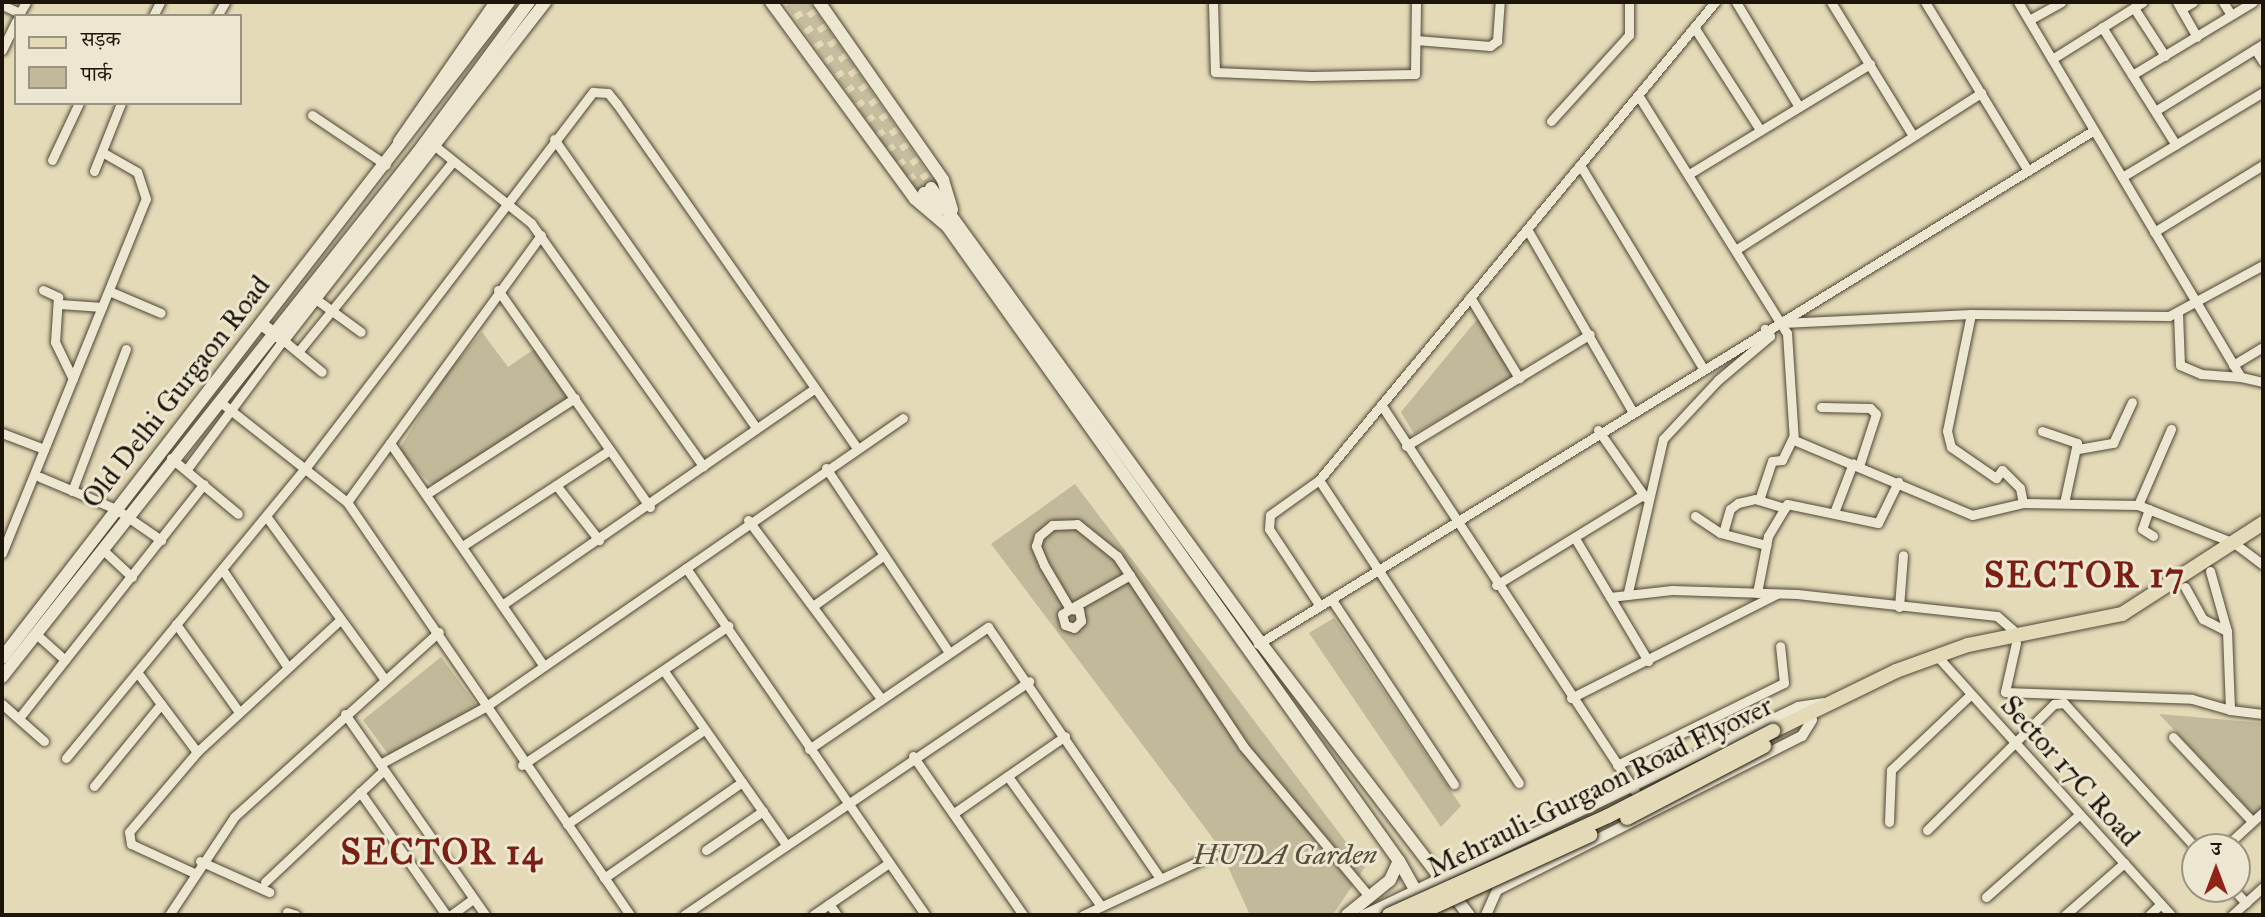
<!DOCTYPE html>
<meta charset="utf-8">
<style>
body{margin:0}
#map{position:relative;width:2265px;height:917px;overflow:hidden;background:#e4dab8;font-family:"IM FELL Great Primer","Noto Serif Devanagari",serif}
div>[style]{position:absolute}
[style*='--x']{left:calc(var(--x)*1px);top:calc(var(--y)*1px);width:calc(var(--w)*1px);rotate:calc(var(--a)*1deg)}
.green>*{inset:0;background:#c2b99a}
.secondary-tunnel>*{height:12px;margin-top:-6px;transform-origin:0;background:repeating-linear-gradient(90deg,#c6bc9e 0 12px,transparent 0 18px)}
.roads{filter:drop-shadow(0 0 2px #504636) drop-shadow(0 0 2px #504636)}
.minor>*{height:9px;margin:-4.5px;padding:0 4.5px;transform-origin:4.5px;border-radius:4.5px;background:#ede7d1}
.tertiary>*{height:10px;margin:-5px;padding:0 5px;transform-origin:5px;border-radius:5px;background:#ede7d1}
.secondary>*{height:12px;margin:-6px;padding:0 6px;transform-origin:6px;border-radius:6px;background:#ede7d1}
.primary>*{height:14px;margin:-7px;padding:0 7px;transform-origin:7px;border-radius:7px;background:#e4dab8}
.bridges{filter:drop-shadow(0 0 2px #1e150a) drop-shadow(0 0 2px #1e150a)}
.primary-bridge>*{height:14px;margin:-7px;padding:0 7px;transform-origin:7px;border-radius:7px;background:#e4dab8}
span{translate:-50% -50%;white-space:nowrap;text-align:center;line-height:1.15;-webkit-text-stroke:6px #ede7d1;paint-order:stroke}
.street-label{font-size:28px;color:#1e150a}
.park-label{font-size:28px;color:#574e3c;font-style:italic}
.district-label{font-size:35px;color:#7a1f14;font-weight:700;letter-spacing:2px}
.frame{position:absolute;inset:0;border:4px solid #1e150a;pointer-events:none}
.legend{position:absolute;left:14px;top:14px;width:228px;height:91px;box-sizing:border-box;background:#ede7d1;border:2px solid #9a9381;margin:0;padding:9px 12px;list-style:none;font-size:21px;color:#1e150a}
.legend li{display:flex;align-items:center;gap:14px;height:35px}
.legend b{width:35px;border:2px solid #9a9381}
.north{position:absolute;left:2181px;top:833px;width:70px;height:70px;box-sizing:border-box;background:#ede7d1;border:2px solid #9a9381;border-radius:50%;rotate:0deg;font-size:19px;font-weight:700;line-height:28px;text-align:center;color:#1e150a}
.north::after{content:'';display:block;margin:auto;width:24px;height:32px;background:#8f2418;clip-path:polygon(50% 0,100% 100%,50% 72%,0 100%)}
</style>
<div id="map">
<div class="green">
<div style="clip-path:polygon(1479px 317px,1513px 377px,1414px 434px,1401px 412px)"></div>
<div style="clip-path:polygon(482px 332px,508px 367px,536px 348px,571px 400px,435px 488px,398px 451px,443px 378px)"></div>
<div style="clip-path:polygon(1075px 484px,1365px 867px,1334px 913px,1250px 915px,1218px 845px,991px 544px)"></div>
<div style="clip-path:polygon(1334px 618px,1461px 806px,1441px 827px,1309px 633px)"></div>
<div style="clip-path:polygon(441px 657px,478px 707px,391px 758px,363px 720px)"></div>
<div style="clip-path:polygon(2159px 714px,2263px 723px,2263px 811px,2256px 817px)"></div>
</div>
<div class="secondary-tunnel">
<div style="--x:791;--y:2;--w:233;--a:55.1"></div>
<div style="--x:802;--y:2;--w:226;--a:55.3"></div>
</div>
<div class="roads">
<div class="minor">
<div style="--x:1213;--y:2;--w:70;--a:88.4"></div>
<div style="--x:1215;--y:72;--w:96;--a:2.4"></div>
<div style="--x:1311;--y:76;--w:104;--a:-1.1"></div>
<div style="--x:1415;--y:74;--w:72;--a:-89.2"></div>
<div style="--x:1736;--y:2;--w:120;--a:59"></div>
<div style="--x:1831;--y:2;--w:157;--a:58.5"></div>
<div style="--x:1925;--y:2;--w:198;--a:58.6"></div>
<div style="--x:2018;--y:2;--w:436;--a:59.3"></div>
<div style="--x:2241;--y:377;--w:23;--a:13"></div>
<div style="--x:2177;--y:2;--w:40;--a:60.3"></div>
<div style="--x:2223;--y:2;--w:15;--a:58"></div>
<div style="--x:2;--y:5;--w:20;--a:24"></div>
<div style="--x:2134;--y:8;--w:57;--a:57.1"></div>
<div style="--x:2181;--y:9;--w:14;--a:-30"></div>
<div style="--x:18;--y:16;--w:16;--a:-60"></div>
<div style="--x:153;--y:16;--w:16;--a:-63"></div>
<div style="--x:217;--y:16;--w:16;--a:-60"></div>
<div style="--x:2029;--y:20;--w:37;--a:-29"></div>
<div style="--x:1694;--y:27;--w:122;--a:57.3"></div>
<div style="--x:2102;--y:27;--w:139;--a:57.9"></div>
<div style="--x:1416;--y:40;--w:74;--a:4.6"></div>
<div style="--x:1490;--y:46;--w:9;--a:-36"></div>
<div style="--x:1497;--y:41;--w:39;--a:-86"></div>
<div style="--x:2255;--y:49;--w:15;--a:58"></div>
<div style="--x:2;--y:50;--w:32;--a:-64"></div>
<div style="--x:2052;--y:59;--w:107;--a:-32.1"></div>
<div style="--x:2132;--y:75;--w:141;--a:-31.1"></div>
<div style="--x:1638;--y:95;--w:281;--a:58"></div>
<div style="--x:1787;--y:333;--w:107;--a:86.3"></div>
<div style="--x:1794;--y:440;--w:193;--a:22.8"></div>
<div style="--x:1972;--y:515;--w:52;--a:-13.2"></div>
<div style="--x:2023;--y:503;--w:115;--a:1"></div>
<div style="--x:2138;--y:505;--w:103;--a:21.6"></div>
<div style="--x:2234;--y:543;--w:36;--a:37"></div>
<div style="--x:2155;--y:111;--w:127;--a:-31.8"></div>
<div style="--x:312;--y:115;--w:89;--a:34"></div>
<div style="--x:1551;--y:121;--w:116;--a:-47.8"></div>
<div style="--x:1629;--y:35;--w:33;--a:-90"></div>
<div style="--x:554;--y:139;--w:353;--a:55"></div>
<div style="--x:435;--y:146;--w:123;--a:38.7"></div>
<div style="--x:531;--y:223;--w:298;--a:54.7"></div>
<div style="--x:52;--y:160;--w:63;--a:-64.7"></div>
<div style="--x:1580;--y:165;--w:237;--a:58.8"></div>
<div style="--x:94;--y:171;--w:73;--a:-68.3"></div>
<div style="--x:1689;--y:174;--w:212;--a:-31.3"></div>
<div style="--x:2122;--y:177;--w:165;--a:-31.1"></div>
<div style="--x:1527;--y:229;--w:210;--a:60"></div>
<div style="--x:2154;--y:232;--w:128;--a:-31.6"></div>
<div style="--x:1737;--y:249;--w:290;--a:-32.6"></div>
<div style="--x:43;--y:290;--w:17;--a:25"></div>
<div style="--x:58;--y:297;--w:45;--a:93.8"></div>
<div style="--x:55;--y:342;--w:41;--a:64.1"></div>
<div style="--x:498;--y:290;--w:265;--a:55"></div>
<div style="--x:109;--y:291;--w:56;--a:22.9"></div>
<div style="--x:313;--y:297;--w:59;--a:36.1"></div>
<div style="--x:1470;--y:297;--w:95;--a:58.8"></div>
<div style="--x:60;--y:304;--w:42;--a:4.1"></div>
<div style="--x:2178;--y:313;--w:52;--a:87.8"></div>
<div style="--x:2180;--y:365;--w:23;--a:23"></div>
<div style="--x:2201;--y:374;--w:40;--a:4.3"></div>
<div style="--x:1971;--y:314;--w:119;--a:101.6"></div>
<div style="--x:1947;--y:431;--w:16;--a:76"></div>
<div style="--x:1951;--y:447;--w:55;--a:34.6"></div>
<div style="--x:1996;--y:478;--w:10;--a:-53"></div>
<div style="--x:2002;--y:470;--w:25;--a:45"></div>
<div style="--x:2020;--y:488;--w:15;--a:79"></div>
<div style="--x:1782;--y:323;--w:189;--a:-2.7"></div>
<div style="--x:1971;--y:314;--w:198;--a:0.6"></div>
<div style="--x:2169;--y:316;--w:107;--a:-28.5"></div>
<div style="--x:298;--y:352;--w:246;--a:-50.9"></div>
<div style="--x:2233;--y:365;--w:35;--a:-31"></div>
<div style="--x:219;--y:401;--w:163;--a:38.3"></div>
<div style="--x:347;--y:502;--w:501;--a:55.58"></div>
<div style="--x:1382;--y:406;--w:461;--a:56.7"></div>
<div style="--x:1821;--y:407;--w:49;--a:1.2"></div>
<div style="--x:1870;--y:408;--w:8;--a:45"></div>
<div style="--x:1876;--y:414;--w:55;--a:108.1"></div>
<div style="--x:1598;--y:430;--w:82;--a:55"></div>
<div style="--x:2042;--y:431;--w:37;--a:19"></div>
<div style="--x:2077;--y:443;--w:61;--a:102.2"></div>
<div style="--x:2;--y:433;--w:45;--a:20.9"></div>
<div style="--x:390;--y:443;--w:271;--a:55.4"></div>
<div style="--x:1406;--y:446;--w:215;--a:-31.3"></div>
<div style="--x:2078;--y:449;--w:36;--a:-10"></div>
<div style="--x:2113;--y:443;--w:45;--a:-65.1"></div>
<div style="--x:171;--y:458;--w:87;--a:39.9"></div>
<div style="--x:826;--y:468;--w:220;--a:56.3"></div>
<div style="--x:187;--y:469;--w:161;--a:-53.3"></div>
<div style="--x:283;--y:340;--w:50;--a:39.4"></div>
<div style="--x:40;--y:477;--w:82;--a:22.8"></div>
<div style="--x:116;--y:509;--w:55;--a:34.6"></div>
<div style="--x:1319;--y:480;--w:363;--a:56.6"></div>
<div style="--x:556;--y:485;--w:70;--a:52"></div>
<div style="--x:72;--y:491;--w:152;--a:-69.2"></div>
<div style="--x:428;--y:493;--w:175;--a:-32.9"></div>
<div style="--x:1759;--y:500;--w:41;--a:-71.6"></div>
<div style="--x:1772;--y:461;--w:10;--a:-6"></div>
<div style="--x:1782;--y:460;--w:25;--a:-64"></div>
<div style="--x:347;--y:502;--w:330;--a:-54"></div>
<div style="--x:2138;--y:505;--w:83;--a:-66.5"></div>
<div style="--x:2149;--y:509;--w:21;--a:109"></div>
<div style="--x:2142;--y:529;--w:13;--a:32"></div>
<div style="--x:1835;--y:510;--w:50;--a:-69"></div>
<div style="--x:266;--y:516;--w:199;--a:54"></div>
<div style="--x:1695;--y:516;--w:30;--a:34"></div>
<div style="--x:1720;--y:533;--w:48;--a:14.6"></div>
<div style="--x:748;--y:520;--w:221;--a:53.3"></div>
<div style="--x:1723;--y:533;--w:25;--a:-74"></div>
<div style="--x:1730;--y:509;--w:10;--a:-37"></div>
<div style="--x:1738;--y:503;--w:17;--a:-13"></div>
<div style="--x:1755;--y:499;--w:31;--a:17"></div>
<div style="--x:1576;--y:540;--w:141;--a:59.2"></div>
<div style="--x:464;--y:545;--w:174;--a:-33.1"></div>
<div style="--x:102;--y:549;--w:41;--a:43"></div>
<div style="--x:2;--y:553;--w:382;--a:-67.9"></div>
<div style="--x:146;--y:199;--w:28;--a:-108"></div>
<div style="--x:137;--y:172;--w:40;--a:-150.3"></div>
<div style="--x:686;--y:568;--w:421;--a:55.4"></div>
<div style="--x:222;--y:569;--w:117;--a:56.2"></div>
<div style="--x:2210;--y:571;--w:62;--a:74.2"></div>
<div style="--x:2227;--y:631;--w:79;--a:87.8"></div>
<div style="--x:2230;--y:710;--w:33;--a:7"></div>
<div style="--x:1130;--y:575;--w:69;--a:150.5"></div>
<div style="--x:1070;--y:609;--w:9;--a:148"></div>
<div style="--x:1062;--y:614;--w:11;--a:75"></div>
<div style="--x:1065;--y:625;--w:9;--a:18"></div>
<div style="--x:1074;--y:628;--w:10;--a:-45"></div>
<div style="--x:1081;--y:621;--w:11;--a:-100"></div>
<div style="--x:1079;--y:610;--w:9;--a:-174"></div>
<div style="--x:1070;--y:609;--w:51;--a:-120.6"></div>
<div style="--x:1044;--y:565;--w:21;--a:-113"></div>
<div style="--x:1036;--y:546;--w:10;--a:-73"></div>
<div style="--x:1039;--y:536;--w:17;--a:-40"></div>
<div style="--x:1052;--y:525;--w:25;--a:-2"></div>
<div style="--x:1077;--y:524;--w:51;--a:38.7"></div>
<div style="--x:1117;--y:556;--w:228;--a:56.4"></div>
<div style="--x:1243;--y:746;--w:196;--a:50"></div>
<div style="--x:1496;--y:585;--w:172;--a:-31.5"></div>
<div style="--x:2185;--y:587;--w:37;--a:61"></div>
<div style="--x:2203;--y:619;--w:27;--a:27"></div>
<div style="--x:1628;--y:592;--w:157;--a:-77.1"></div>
<div style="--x:1663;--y:439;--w:81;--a:-47"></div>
<div style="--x:1718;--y:380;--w:68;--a:-40.2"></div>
<div style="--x:1770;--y:336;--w:9;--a:-126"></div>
<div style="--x:1757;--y:593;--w:58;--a:-79.1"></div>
<div style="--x:1768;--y:536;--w:37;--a:-59"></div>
<div style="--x:1787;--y:504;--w:93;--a:11.8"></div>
<div style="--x:1878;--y:523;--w:46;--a:-64"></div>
<div style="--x:1610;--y:597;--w:62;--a:-6.4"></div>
<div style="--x:1672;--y:590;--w:125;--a:1.8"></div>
<div style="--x:1797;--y:594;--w:201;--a:6.3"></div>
<div style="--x:1997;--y:616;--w:29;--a:41"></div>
<div style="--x:1332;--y:600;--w:221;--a:56.5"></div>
<div style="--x:502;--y:605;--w:377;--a:-34.7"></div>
<div style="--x:813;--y:606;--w:87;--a:-35.7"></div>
<div style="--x:1320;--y:606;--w:92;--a:-123.5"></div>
<div style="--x:1269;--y:529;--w:14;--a:-86"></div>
<div style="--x:1270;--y:515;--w:60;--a:-35.5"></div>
<div style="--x:1319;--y:480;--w:621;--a:-50.36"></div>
<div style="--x:1899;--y:607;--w:52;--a:-85.6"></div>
<div style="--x:176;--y:624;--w:108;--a:54.4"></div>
<div style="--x:35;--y:633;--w:40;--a:42"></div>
<div style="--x:2016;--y:643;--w:50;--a:102.7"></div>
<div style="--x:2005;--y:692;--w:187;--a:2.1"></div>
<div style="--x:2192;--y:699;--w:40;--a:16"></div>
<div style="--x:1258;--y:644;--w:981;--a:-31.58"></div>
<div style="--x:1937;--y:656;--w:349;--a:47.9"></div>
<div style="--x:664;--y:671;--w:209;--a:54.9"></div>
<div style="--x:137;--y:672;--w:100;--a:53.1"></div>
<div style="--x:1571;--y:698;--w:231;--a:-26.8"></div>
<div style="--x:2;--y:704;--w:56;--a:41.4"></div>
<div style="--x:345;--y:714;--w:245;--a:55.1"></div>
<div style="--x:19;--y:718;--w:298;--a:-51.7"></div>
<div style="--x:2173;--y:737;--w:115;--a:46.8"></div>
<div style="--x:809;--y:749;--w:217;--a:-34.3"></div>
<div style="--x:988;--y:627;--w:304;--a:55.6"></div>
<div style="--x:913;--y:756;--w:193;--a:55.3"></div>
<div style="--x:66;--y:758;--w:379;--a:-50.5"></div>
<div style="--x:307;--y:466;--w:471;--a:-52.6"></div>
<div style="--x:593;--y:92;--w:15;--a:4"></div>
<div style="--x:608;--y:93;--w:14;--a:51"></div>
<div style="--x:617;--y:104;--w:418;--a:55.1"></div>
<div style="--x:380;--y:764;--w:119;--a:-28.5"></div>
<div style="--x:485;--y:707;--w:508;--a:-34.66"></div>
<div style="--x:522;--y:765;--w:249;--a:-34"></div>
<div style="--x:1617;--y:765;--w:186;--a:-26.2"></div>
<div style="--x:1784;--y:683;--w:37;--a:-96"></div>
<div style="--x:1009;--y:778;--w:158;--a:54.3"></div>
<div style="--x:94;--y:786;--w:106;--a:-50.7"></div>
<div style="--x:360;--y:792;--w:150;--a:55"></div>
<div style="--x:954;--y:813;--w:135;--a:-34.7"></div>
<div style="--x:1889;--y:822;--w:52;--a:-87.8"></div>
<div style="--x:1891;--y:770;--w:109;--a:-43.5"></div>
<div style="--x:567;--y:824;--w:166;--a:-34.5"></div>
<div style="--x:1927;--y:830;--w:179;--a:-44.8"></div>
<div style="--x:2054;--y:704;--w:10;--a:-6"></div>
<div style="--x:2064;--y:703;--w:195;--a:47.7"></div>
<div style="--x:2225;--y:847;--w:52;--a:-42.6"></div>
<div style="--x:706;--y:850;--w:69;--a:-34.4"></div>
<div style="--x:200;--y:861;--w:76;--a:24.2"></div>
<div style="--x:192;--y:872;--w:67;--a:-155.3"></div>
<div style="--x:131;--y:844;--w:12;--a:-99"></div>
<div style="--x:129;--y:832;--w:105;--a:-49.6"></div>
<div style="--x:197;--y:752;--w:192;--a:-42.7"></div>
<div style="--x:604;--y:878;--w:168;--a:-34.8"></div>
<div style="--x:265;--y:882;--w:163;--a:-43.3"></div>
<div style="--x:2233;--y:889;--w:19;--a:47"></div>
<div style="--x:1986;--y:897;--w:124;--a:-41.4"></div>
<div style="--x:829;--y:904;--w:14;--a:54"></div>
<div style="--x:287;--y:912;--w:9;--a:18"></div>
<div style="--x:169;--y:915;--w:118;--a:-56.4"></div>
<div style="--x:234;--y:817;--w:276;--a:-42.1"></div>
<div style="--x:451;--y:915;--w:27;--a:-36"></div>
<div style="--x:684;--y:915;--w:417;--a:-34.1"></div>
<div style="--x:813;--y:915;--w:92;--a:-34.4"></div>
<div style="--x:1083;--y:915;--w:145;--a:-25"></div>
<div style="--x:2065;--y:915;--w:79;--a:-41.4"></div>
<div style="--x:2149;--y:915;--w:16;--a:-43"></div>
<div style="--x:2232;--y:915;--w:42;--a:-42.1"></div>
</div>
<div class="tertiary">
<div style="--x:1364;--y:915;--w:481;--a:-25.6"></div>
<div style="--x:1798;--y:707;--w:25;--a:-9"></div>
<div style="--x:1486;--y:915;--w:27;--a:-66"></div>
<div style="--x:1497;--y:890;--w:342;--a:-26.8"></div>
<div style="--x:1802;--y:736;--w:19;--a:-58"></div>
</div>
<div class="secondary">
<div style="--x:771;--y:2;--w:244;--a:53.8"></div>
<div style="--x:915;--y:199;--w:42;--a:40.2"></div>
<div style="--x:947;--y:226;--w:779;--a:54.56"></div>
<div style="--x:1399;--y:861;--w:55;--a:60.6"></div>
<div style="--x:819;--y:2;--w:217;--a:55.1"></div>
<div style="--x:943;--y:180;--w:31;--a:73"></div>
<div style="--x:399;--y:142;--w:170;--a:-55.3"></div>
<div style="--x:931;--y:188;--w:561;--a:54.07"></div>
<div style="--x:1260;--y:642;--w:344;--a:52.6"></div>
<div style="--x:924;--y:193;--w:22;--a:54"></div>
<div style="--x:264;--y:326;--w:24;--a:36"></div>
<div style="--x:283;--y:340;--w:428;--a:-52.2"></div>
<div style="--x:2;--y:658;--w:829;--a:-52.3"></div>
<div style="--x:2;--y:677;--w:670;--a:-51.61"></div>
<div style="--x:418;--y:152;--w:187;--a:-53.5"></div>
<div style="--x:1347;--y:915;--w:55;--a:-39.1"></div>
<div style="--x:1390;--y:880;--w:21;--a:-65"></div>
</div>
<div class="primary">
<div style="--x:1773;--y:731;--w:137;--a:-26"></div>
<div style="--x:1896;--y:671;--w:77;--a:-19.9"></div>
<div style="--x:1968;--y:645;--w:157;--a:-11.4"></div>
<div style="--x:2122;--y:614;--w:168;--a:-32.8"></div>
</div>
</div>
<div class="bridges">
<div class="primary-bridge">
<div style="--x:1627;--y:818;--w:155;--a:-27.7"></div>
<div style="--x:1389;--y:915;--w:240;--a:-24.3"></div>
<div style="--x:1608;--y:816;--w:186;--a:-27.3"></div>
<div style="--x:1416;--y:915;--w:192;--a:-24.7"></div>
</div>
</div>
<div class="street-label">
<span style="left:176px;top:392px;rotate:-52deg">Old Delhi Gurgaon Road</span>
<span style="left:2070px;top:771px;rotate:48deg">Sector 17C Road</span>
<span style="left:1600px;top:787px;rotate:-26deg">Mehrauli-Gurgaon Road Flyover</span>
</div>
<div class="park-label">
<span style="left:1285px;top:855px">HUDA Garden</span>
</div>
<div class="district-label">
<span style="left:2085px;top:576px">SECTOR 17</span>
<span style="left:442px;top:853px">SECTOR 14</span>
</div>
<div class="frame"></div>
<ul class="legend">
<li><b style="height:9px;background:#e4dab8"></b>सड़क</li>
<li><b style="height:19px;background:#c2b99a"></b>पार्क</li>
</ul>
<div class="north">उ</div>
</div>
